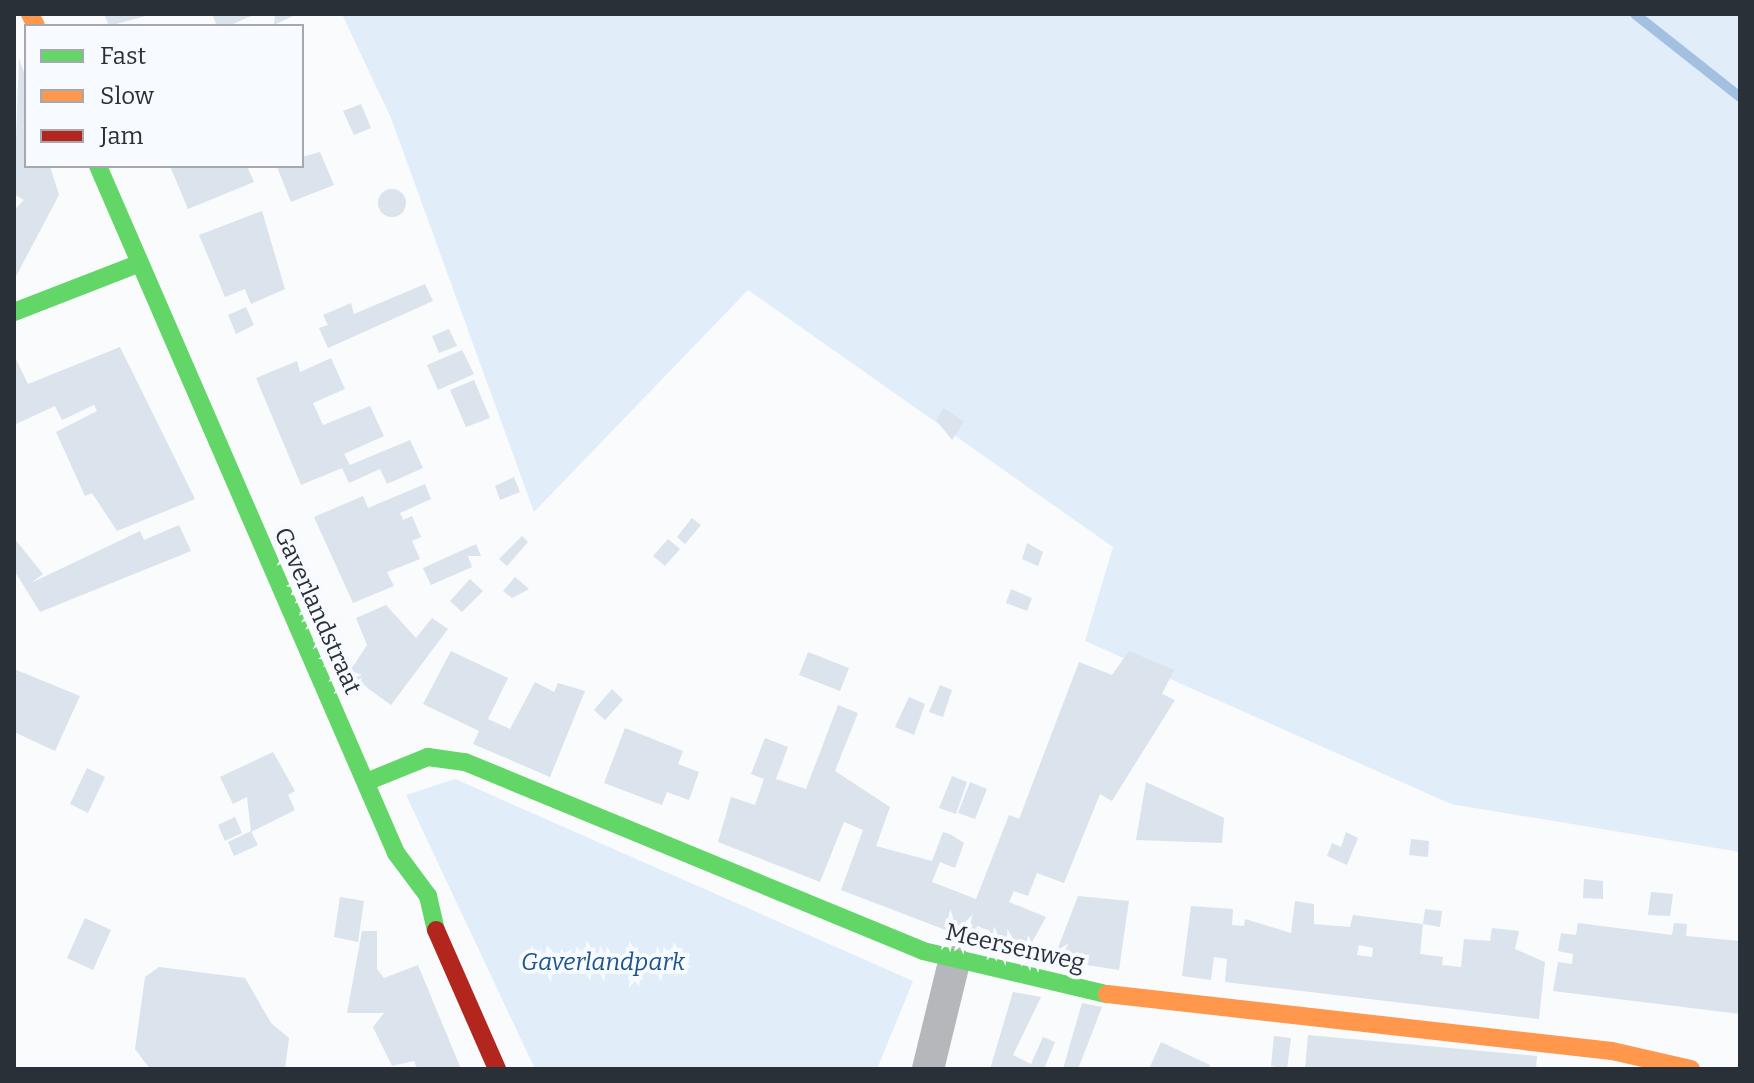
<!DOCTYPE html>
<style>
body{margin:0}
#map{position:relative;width:1754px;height:1083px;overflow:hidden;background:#f9fbfd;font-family:Bitter,serif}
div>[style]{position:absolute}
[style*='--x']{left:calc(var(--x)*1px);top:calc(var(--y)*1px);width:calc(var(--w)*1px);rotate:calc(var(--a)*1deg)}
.green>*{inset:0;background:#e2edfa}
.stream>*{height:10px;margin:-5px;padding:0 5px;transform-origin:5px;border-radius:5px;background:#a4c0e1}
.building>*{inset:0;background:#dbe3ed}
.round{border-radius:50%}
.street>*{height:32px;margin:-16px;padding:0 16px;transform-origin:16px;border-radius:16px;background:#b5b7ba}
.fast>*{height:18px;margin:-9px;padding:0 9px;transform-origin:9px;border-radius:9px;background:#63d668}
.slow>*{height:18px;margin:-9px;padding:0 9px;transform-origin:9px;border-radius:9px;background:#ff974d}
.jam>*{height:18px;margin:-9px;padding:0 9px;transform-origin:9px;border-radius:9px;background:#b3261e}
span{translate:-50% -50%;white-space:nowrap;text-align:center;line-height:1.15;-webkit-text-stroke:8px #f7faff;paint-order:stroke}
.street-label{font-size:24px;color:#293038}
.park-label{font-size:24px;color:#1e548d;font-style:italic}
.frame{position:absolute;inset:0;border:16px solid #293038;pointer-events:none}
.legend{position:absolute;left:24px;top:24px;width:280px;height:144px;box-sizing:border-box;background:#f7faff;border:2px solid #a5a9af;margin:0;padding:10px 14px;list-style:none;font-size:24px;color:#293038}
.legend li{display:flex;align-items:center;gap:16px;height:40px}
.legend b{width:40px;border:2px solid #a5a9af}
</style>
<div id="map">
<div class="green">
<div style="clip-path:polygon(342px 14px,1740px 14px,1740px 852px,1451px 804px,1085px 641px,1113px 547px,748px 290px,534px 512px,391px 118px)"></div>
<div style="clip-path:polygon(455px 779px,913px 981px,877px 1069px,535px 1069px,406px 795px)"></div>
</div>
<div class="stream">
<div style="--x:1635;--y:14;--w:134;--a:38.3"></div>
</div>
<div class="building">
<div style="clip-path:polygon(104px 14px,153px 14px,109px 26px)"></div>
<div style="clip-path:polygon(212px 14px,256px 14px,228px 26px,217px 26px)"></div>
<div style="clip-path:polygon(275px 14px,297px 14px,274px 25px)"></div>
<div style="clip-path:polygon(19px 58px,26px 78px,26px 166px,50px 166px,59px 195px,14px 280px,14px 210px,24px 200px,14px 194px)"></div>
<div style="clip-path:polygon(361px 104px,371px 128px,354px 135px,343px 111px)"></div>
<div style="clip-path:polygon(320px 152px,334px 185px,291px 202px,277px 167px,302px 166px,302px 157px)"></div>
<div style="clip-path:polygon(170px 166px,247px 166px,254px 182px,188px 209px)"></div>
<div class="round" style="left:378px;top:189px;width:28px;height:28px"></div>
<div style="clip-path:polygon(262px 211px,285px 289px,251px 304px,245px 289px,225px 297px,199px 235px)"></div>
<div style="clip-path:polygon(425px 284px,433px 301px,328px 348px,319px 328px,328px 325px,323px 315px,351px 303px,354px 314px)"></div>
<div style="clip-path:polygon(246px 307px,254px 325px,236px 334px,228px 315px)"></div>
<div style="clip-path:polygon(449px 329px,457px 346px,439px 353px,432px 336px)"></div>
<div style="clip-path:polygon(120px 347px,195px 499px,117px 531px,92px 493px,85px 496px,56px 432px,97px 411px,94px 405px,62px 420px,55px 406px,14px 425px,14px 355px,28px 384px)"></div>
<div style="clip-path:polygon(462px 350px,474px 374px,438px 390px,427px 365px)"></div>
<div style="clip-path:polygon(331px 358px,345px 389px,313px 403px,323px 425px,370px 406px,384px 436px,344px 454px,350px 465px,410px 440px,423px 468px,387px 484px,380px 469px,349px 483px,342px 468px,301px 485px,256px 378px,297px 361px,300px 372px)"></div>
<div style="clip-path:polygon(474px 380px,490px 418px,466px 427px,450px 390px)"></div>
<div style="clip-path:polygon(944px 408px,964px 422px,952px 440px,936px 420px)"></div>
<div style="clip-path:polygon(514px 477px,520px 492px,500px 500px,495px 486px)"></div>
<div style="clip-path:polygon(425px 484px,431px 499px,400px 513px,403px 520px,412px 516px,421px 537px,412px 541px,420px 559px,387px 572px,394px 586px,353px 603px,314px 517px,363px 496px,368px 508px)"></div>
<div style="clip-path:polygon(692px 518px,701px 525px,685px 544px,677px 537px)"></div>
<div style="clip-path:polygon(179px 525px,191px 551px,40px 612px,14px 570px,14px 538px,43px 574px,31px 583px,140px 531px,144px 540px)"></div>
<div style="clip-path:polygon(522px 536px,528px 542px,507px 566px,499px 559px)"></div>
<div style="clip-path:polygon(668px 539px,680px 549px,665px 566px,653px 556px)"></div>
<div style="clip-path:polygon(1027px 543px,1043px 552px,1038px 566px,1022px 559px)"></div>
<div style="clip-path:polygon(476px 544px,481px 556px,468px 556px,472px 567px,431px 585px,423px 568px)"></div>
<div style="clip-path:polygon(515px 577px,529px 589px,512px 598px,503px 591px)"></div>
<div style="clip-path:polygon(470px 579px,483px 591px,462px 612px,450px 601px)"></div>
<div style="clip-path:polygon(1011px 589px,1032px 598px,1027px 611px,1006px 603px)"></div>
<div style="clip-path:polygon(386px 605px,416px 638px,432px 618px,448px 629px,391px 705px,348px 674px,367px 645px,356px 618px)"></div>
<div style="clip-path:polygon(451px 651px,508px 678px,488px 719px,510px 729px,535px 682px,554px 692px,558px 683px,585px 691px,550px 777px,473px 744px,479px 731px,423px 704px)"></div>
<div style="clip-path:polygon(1129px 651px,1174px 670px,1162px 694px,1175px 700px,1112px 801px,1100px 794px,1064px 883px,1037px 873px,1028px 896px,1014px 891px,1009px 902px,1046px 917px,1022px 960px,985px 944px,990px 931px,977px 926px,972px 940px,841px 890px,863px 830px,844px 822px,820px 882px,718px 842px,731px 797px,755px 805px,764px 779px,751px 774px,765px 738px,788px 747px,776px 779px,806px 789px,838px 705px,858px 713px,835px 771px,890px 807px,876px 846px,932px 861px,943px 832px,950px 834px,964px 843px,955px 868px,940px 862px,932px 882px,976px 899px,1009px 815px,1019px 819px,1079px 662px,1112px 675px)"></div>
<div style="clip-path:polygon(808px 652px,849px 668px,840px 691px,799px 675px)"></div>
<div style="clip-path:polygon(14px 669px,80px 696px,55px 751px,14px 732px)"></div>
<div style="clip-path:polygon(940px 685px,952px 690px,943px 717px,929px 712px)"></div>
<div style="clip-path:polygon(612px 689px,623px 700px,605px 720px,594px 710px)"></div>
<div style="clip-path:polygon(909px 697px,925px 704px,914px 735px,895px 727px)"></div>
<div style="clip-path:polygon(625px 728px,683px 751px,678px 764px,699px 772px,689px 800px,667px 792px,662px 805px,604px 783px)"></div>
<div style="clip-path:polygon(273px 752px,295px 791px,288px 795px,295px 810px,251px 832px,247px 797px,233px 804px,220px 777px)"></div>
<div style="clip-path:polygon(87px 768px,105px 777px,88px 813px,70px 804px)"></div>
<div style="clip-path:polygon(952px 776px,967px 782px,956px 814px,939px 808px)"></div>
<div style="clip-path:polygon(970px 782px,987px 789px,975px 819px,958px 813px)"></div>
<div style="clip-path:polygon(1146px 782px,1224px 818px,1222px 843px,1136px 840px)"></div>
<div style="clip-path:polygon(235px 817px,242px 833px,225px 841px,218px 825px)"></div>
<div style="clip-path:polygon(251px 831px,258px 845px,234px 856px,228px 842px)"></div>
<div style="clip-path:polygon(1346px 832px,1358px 838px,1347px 865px,1327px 856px,1332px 843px,1341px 847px)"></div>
<div style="clip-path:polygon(1411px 839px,1429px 841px,1428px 857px,1409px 855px)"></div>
<div style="clip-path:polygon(1584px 879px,1603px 881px,1603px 899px,1583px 898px)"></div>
<div style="clip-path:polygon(1651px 892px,1673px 894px,1670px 916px,1648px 915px)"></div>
<div style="clip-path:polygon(1078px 896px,1129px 901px,1119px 970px,1087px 965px,1089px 960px,1058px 948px)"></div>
<div style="clip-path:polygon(340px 897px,364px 901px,358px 942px,334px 937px)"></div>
<div style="clip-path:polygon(evenodd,1295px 901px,1314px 904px,1314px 924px,1350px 927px,1353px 915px,1423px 924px,1420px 954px,1443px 957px,1442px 965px,1461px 967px,1464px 939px,1490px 941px,1492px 928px,1519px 931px,1515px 949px,1545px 962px,1539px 1019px,1225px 982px,1227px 959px,1214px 957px,1211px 980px,1182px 976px,1191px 906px,1233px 909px,1232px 925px,1244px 926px,1245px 919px,1291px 933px,1295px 901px,1359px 945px,1373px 948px,1372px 957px,1357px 955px,1359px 945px)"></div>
<div style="clip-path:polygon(1425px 909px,1442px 911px,1440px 927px,1423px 924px)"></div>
<div style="clip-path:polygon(85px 918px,111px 930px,93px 970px,67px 958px)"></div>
<div style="clip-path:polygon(1578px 923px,1672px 935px,1674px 923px,1687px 924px,1686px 936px,1740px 941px,1740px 1014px,1553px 991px,1558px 962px,1572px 964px,1573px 954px,1558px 951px,1561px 933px,1576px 935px)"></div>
<div style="clip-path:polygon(362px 931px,377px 931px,377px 969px,384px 978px,418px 965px,461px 1069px,417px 1069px,414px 1061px,392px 1066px,373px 1027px,384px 1013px,347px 1013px)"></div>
<div style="clip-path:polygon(159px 967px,245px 978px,271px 1023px,289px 1038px,285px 1069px,150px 1069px,135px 1049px,145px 977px)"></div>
<div style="clip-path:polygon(1013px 992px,1041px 997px,1013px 1055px,1031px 1064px,1043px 1037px,1055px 1042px,1044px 1069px,990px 1069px)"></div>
<div style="clip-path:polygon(1082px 1003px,1102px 1007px,1078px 1069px,1063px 1069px)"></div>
<div style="clip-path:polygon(1308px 1035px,1537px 1056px,1536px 1069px,1305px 1069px)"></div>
<div style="clip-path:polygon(1274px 1036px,1291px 1038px,1287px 1069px,1271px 1066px)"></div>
<div style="clip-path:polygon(1161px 1042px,1210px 1065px,1209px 1069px,1149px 1069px)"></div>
</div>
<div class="street">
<div style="--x:928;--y:1069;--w:110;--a:-76.3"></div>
</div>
<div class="fast">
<div style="--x:98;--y:166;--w:749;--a:66.55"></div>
<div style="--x:396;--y:853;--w:54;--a:53.3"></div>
<div style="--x:428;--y:896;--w:35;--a:77"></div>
<div style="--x:14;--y:312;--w:133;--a:-21.2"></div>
<div style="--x:366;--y:782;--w:67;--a:-22"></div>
<div style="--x:428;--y:757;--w:37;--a:8"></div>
<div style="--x:465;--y:762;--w:495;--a:22.4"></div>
<div style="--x:923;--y:951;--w:189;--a:13.2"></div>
</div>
<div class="slow">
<div style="--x:30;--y:14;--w:13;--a:63"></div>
<div style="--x:1107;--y:994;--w:508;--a:6.44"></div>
<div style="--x:1612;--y:1051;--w:81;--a:12.8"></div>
</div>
<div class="jam">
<div style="--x:436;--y:930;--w:152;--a:66.3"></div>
</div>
<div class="street-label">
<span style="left:317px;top:611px;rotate:66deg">Gaverlandstraat</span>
<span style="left:1015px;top:948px;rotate:13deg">Meersenweg</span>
</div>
<div class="park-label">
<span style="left:603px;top:963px">Gaverlandpark</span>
</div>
<div class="frame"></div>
<ul class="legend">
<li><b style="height:10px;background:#63d668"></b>Fast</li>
<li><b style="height:10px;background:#ff974d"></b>Slow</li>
<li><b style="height:10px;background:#b3261e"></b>Jam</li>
</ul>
</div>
